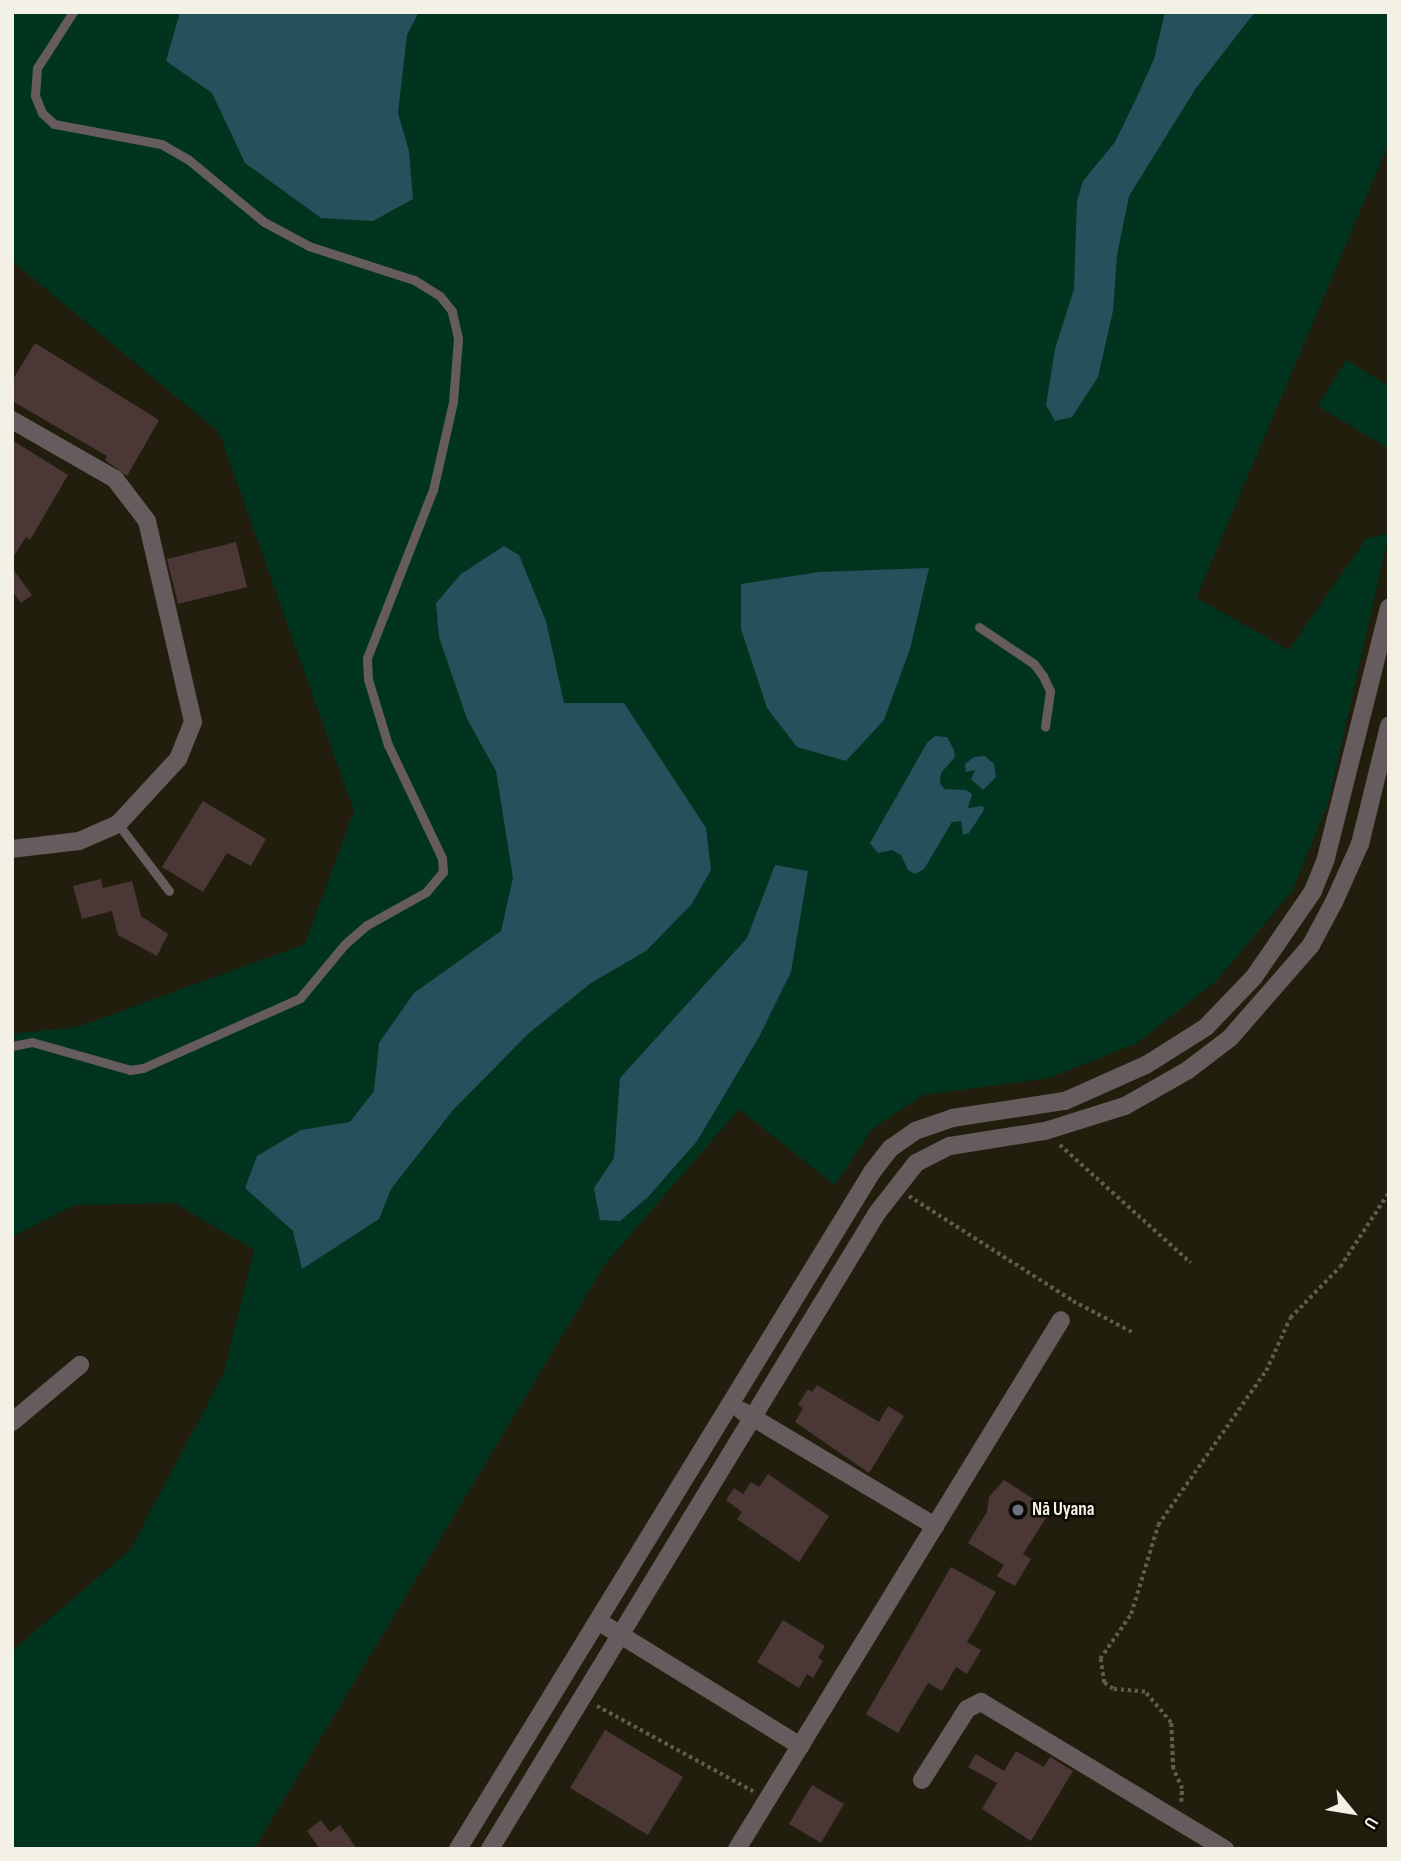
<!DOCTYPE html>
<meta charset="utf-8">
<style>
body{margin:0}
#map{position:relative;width:1401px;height:1861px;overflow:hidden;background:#221e0d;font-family:"Sofia Sans Condensed",sans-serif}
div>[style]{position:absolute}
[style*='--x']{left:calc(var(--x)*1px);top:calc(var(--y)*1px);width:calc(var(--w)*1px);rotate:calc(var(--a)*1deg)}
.green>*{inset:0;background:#01341e}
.water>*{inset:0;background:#26505b}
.building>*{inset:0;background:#4b3735}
.path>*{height:3.5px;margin-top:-1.75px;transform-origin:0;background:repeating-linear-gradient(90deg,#615d4e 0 3.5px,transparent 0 7px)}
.service>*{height:9px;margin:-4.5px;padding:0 4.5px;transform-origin:4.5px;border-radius:4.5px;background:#665c5d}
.minor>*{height:18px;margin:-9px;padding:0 9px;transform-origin:9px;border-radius:9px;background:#665c5d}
.dots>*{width:19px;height:19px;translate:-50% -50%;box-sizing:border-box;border:4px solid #090803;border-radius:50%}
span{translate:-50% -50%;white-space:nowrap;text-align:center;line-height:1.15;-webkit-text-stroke:5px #090803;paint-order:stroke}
.poi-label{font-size:19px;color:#f3f1e6;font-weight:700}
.left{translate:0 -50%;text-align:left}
.frame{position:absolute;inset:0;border:14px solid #f3f1e6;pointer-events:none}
.north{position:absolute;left:1317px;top:1777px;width:70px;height:70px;-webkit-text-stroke:5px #090803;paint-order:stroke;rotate:120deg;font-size:19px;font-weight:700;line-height:28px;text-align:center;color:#f3f1e6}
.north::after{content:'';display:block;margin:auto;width:24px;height:32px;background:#f3f1e6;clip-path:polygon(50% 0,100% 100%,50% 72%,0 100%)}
</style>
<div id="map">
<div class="green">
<div style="clip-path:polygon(12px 12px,1389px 12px,1389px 143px,1196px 598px,1289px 650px,1366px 539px,1389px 533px,1328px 803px,1292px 891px,1215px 982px,1137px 1043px,1049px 1078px,923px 1095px,872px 1129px,835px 1185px,739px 1109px,605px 1264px,254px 1849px,12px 1849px,12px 1651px,130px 1550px,224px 1373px,254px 1250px,175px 1203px,75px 1205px,12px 1237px,12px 1034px,78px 1027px,305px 944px,354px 811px,219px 432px,12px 261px)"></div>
<div style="clip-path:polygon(1346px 360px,1389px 386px,1389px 449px,1318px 406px)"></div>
</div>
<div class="water">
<div style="clip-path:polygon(180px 12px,419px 12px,407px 35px,398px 113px,409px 151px,413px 199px,373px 221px,321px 218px,245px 163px,212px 93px,166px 61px)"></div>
<div style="clip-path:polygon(1165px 12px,1255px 12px,1196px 88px,1129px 196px,1117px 255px,1113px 311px,1098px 377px,1072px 417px,1055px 421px,1046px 405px,1055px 349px,1074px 289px,1077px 201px,1083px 181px,1115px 142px,1136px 99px,1154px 59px)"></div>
<div style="clip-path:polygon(504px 546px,519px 555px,546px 621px,564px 703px,624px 703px,706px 828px,711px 870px,691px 905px,646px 951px,591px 983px,529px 1033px,453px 1110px,391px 1189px,379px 1219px,302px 1269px,293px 1231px,245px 1188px,257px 1156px,301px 1130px,350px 1122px,374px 1091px,379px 1043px,414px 993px,501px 931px,513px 878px,496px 771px,467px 719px,439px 637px,436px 603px,461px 574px)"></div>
<div style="clip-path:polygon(929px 568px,910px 649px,884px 720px,846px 761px,797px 747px,767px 708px,741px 629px,741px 584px,819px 572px)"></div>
<div style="clip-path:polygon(935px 736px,947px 737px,954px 750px,955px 757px,941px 773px,940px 783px,944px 789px,966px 790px,972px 794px,968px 808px,983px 806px,984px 810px,969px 833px,963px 835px,961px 821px,952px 822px,924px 869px,915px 874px,908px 870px,901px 855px,892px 850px,878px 853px,870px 843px,927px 743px)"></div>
<div style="clip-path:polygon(985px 756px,994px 764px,996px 777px,983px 790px,971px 779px,975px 770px,966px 772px,965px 764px,974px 757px)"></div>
<div style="clip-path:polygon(775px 865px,808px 871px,791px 972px,759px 1037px,697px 1141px,648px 1197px,620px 1221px,600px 1220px,594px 1188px,614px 1158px,620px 1078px,747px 938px)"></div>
</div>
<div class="building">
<div style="clip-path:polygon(35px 343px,159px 420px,127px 476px,105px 460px,107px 456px,12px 401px,12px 381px)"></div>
<div style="clip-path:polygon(12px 440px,68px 475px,30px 540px,26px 537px,12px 559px)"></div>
<div style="clip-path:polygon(236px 542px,247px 587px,178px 604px,167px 559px)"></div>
<div style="clip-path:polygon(12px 568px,32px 595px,21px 603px,12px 591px)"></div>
<div style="clip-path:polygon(203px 801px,266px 839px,251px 866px,227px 853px,203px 892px,162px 867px)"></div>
<div style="clip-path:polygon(101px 879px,103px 888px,132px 881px,141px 916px,168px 934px,157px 956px,118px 935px,112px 911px,82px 919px,73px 886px)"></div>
<div style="clip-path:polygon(817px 1385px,879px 1422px,888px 1406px,904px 1416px,869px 1473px,795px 1422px,803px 1408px,798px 1405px,808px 1389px,812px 1392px)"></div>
<div style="clip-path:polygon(768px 1474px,829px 1516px,799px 1562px,737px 1519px,742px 1512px,726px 1500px,734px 1488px,743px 1494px,751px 1482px,759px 1487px)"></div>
<div style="clip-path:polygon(1004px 1480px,1051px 1510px,1023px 1554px,1031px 1559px,1015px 1586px,997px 1576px,1004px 1565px,968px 1543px,987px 1512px,989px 1497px)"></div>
<div style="clip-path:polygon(951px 1567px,996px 1592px,967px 1642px,981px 1650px,967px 1674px,956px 1667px,942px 1691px,928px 1683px,898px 1733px,866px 1714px)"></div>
<div style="clip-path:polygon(783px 1620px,825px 1646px,818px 1658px,823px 1661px,813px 1678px,807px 1674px,799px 1688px,757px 1662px)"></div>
<div style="clip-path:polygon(605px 1730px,683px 1777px,648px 1835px,570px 1788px)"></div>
<div style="clip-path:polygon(1016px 1751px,1044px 1767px,1050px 1757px,1073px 1771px,1031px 1841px,982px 1809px,997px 1783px,968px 1767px,976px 1754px,1004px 1771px)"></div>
<div style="clip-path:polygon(812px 1785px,844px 1804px,821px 1843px,789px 1824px)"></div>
<div style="clip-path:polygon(321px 1820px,330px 1832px,340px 1825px,357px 1849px,320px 1849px,307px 1831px)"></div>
</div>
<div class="path">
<div style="--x:1060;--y:1145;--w:176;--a:42"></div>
<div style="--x:909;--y:1196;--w:195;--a:32.6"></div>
<div style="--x:1073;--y:1301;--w:69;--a:27.7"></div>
<div style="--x:597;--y:1706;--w:178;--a:28.6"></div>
<div style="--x:1181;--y:1802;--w:13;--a:-86"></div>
<div style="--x:1182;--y:1789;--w:22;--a:-114"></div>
<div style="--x:1173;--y:1769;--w:46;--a:-92.5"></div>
<div style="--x:1171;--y:1723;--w:40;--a:-130"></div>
<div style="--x:1145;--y:1692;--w:32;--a:-175"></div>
<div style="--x:1113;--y:1689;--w:11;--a:-146"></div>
<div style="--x:1104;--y:1683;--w:24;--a:-99"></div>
<div style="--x:1100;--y:1659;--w:55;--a:-55.4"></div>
<div style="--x:1131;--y:1614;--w:93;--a:-73.1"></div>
<div style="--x:1158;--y:1525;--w:188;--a:-55"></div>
<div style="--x:1266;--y:1371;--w:58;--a:-65.6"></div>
<div style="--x:1290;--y:1318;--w:71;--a:-45.6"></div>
<div style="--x:1340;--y:1267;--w:90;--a:-56.8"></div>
</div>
<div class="service">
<div style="--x:979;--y:627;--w:66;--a:33.9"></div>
<div style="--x:1034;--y:664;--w:15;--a:53"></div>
<div style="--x:1043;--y:676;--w:17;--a:65"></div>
<div style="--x:1050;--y:691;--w:36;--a:98"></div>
<div style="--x:118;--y:824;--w:84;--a:52.7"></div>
<div style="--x:12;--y:1046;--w:20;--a:-11"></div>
<div style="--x:32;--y:1042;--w:102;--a:15.9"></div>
<div style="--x:130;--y:1070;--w:13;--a:-9"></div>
<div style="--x:143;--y:1068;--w:172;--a:-24"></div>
<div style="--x:300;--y:998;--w:70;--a:-50.2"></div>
<div style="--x:345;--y:944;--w:29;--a:-41"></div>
<div style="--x:367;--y:925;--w:68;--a:-29.2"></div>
<div style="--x:426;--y:892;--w:26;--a:-50"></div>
<div style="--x:443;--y:872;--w:14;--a:-94"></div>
<div style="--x:442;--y:858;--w:125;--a:-115.5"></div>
<div style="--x:388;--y:745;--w:69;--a:-106.9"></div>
<div style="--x:368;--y:679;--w:21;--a:-93"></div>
<div style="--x:367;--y:658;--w:180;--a:-68.6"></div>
<div style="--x:433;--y:490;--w:90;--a:-77.2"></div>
<div style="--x:453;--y:402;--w:64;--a:-85.5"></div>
<div style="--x:458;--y:338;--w:28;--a:-103"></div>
<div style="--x:452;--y:311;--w:19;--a:-129"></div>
<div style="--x:440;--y:296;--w:31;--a:-148"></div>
<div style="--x:414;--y:280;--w:110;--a:-162.1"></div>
<div style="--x:309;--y:246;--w:51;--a:-151.9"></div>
<div style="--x:264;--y:222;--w:97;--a:-140.4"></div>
<div style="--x:189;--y:160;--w:32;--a:-150"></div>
<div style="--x:161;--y:144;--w:109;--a:-169.4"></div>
<div style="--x:54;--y:124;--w:16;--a:-137"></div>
<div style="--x:42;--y:113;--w:18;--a:-112"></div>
<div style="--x:35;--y:96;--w:28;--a:-86"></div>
<div style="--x:37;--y:68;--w:67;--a:-57.3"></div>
</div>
<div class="minor">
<div style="--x:12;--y:420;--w:119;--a:29.8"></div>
<div style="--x:115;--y:479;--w:53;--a:52.7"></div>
<div style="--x:147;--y:521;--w:206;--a:77.1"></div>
<div style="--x:193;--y:722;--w:40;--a:112"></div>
<div style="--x:178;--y:759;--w:88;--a:132.7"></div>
<div style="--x:118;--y:824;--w:43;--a:156.4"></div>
<div style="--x:79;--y:841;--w:67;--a:173.2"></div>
<div style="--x:742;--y:1411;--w:225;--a:30.8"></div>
<div style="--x:12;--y:1422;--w:89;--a:-40"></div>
<div style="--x:598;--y:1621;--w:238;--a:31.7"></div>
<div style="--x:922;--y:1780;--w:84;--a:-57.6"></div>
<div style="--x:967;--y:1709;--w:16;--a:-27"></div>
<div style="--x:981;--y:1702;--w:285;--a:31.1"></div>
<div style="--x:458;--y:1849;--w:794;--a:-58.55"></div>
<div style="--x:872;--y:1172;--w:31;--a:-52"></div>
<div style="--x:891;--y:1148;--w:29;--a:-35"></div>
<div style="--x:915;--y:1131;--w:39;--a:-19"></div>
<div style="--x:952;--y:1118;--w:114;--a:-8.6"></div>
<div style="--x:1065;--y:1101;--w:89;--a:-24"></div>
<div style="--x:1146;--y:1065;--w:71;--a:-32.3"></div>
<div style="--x:1206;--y:1027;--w:69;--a:-46.2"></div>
<div style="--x:1254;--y:977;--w:104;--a:-55.5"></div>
<div style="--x:1313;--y:891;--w:35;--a:-68"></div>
<div style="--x:1326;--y:858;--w:258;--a:-75.9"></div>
<div style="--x:490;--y:1849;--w:744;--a:-58.68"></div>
<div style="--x:877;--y:1213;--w:63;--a:-52"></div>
<div style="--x:916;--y:1163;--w:38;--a:-27"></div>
<div style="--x:950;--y:1146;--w:96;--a:-9"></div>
<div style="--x:1045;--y:1131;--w:84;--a:-17.4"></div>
<div style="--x:1125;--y:1106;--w:73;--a:-29.7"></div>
<div style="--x:1188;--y:1070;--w:53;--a:-37.3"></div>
<div style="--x:1230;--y:1038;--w:123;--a:-48.9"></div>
<div style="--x:1311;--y:945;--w:49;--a:-61.9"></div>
<div style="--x:1334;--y:902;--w:64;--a:-65.9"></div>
<div style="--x:1360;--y:844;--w:122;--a:-76.2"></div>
<div style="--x:737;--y:1849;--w:620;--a:-58.51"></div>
</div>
<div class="dots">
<div style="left:1018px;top:1510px;background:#6b7280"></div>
</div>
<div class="poi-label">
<span class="left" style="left:1032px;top:1510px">Nā Uyana</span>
</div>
<div class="frame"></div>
<div class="north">U</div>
</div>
